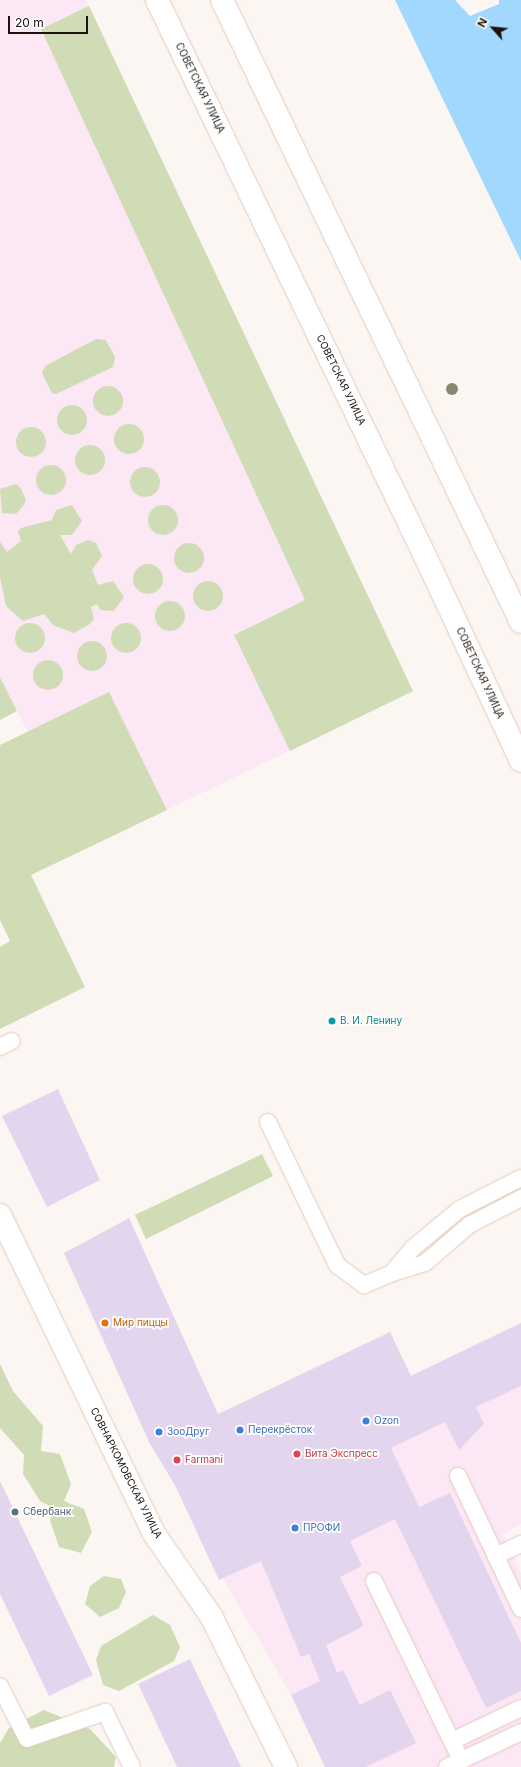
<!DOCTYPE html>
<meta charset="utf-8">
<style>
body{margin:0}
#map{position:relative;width:521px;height:1767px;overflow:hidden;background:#fcf6f3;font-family:Inter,sans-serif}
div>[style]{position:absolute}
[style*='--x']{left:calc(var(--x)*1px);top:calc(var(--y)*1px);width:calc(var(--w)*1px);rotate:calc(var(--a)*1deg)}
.commercial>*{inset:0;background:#fce7f5}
.green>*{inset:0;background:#d0dcb6}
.round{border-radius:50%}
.water>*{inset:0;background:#a2d8fe}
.pier>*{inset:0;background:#fcf6f3}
.building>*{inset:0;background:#e4d5ef}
.roads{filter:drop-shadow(0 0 1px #e5caba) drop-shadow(0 0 1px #e5caba)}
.service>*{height:16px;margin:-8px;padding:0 8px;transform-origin:8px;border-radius:8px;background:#fff}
.tertiary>*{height:22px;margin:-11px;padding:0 11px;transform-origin:11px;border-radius:11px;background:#fff}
.secondary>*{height:22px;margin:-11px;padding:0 11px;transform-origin:11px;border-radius:11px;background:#fff}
.trees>*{width:12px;height:12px;margin:-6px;border-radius:50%;background:#86896f}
.dots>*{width:11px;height:11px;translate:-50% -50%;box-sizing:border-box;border:2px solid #fff;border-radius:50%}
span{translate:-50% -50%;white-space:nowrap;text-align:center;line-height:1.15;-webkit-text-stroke:3.5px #fff;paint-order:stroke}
.street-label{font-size:10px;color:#1c130e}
.culture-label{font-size:10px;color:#0d838f}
.left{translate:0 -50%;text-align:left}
.food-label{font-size:10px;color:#c56008}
.shop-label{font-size:10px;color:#366cbe}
.health-label{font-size:10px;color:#be3a42}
.service-label{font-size:10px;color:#4e5e75}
.north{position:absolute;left:473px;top:8px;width:40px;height:40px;-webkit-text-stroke:3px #fff;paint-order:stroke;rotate:297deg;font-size:11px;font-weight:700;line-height:16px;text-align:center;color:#1c130e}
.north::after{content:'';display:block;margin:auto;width:14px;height:18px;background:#1c130e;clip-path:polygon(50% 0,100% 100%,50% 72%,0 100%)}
.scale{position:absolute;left:8px;top:16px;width:80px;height:18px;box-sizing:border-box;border:2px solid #1c130e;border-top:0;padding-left:5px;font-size:12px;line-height:14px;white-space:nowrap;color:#1c130e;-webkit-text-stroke:3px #fff;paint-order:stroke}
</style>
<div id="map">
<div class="commercial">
<div style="clip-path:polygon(0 0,86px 0,413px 691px,167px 810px,109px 693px,28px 732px,0 677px)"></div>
<div style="clip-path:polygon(521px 1323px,521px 1524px,503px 1534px,521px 1573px,521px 1767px,325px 1767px,291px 1695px,200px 1539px,176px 1487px)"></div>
</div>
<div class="green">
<div style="clip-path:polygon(89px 6px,413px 691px,290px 751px,234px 635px,305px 600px,41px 29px)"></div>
<div style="clip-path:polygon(96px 339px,106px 340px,115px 357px,113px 367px,56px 394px,52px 393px,42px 373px,45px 366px)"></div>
<div class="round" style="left:93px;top:386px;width:30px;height:30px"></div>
<div class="round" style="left:57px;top:405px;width:30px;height:30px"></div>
<div class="round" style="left:114px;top:424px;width:30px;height:30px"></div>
<div class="round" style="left:16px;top:427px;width:30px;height:30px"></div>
<div class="round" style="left:75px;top:445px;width:30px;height:30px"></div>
<div class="round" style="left:36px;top:465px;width:30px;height:30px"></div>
<div class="round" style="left:130px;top:467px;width:30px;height:30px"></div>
<div style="clip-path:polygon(16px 484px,20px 487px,26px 500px,24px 505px,16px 514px,2px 513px,0 489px)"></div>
<div style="clip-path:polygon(72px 505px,82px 521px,72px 535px,60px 535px,71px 554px,76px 545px,88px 540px,96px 543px,102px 556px,92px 570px,98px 585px,113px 581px,124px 597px,114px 611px,100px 610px,97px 604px,91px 607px,94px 618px,90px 624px,74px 633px,53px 625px,44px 614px,23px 621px,6px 606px,0 577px,0 542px,7px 552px,21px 541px,18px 531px,21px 528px,52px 520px,56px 510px)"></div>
<div class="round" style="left:148px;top:505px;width:30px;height:30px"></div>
<div class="round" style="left:174px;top:543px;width:30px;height:30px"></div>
<div class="round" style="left:133px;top:564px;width:30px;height:30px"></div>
<div class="round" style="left:193px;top:581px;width:30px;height:30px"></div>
<div class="round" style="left:155px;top:601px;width:30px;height:30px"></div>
<div class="round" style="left:15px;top:623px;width:30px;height:30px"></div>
<div class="round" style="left:111px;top:623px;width:30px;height:30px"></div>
<div class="round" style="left:77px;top:641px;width:30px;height:30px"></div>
<div class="round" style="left:33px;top:660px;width:30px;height:30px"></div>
<div style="clip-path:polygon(0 677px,17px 711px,0 720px)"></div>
<div style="clip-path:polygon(109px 692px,167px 810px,31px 875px,85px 987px,0 1029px,0 947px,10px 941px,0 920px,0 745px)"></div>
<div style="clip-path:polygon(262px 1154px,273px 1176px,146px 1239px,135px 1215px)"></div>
<div style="clip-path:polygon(0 1364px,13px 1391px,43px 1426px,41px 1451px,60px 1454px,71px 1484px,64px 1501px,84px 1509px,92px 1532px,81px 1553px,59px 1547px,50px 1520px,54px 1508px,40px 1501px,23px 1474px,24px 1455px,0 1428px)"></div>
<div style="clip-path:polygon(104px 1576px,121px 1579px,126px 1592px,119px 1608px,100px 1617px,85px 1604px,90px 1586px)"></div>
<div style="clip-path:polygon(153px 1615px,170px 1625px,180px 1647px,174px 1661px,119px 1691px,103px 1685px,96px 1660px,101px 1646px)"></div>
<div style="clip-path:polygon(44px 1710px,90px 1729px,116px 1757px,114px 1767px,0 1767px,0 1743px,9px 1728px)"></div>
</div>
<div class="water">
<div style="clip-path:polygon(395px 0,521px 0,521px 261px)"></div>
</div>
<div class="pier">
<div style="clip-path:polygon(455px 0,499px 0,499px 4px,470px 16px)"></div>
</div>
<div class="building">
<div style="clip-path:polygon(58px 1089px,100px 1180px,47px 1207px,2px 1116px)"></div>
<div style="clip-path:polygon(129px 1218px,218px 1414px,390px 1332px,411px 1376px,521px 1323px,521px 1386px,476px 1407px,484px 1424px,459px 1450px,445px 1422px,391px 1448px,419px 1507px,450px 1493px,521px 1643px,521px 1691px,486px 1708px,395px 1519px,350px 1541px,362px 1566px,340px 1577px,364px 1626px,326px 1645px,337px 1673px,343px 1670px,360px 1705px,390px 1690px,416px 1743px,366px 1767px,325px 1767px,291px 1695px,320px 1681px,309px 1654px,301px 1657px,261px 1561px,219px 1580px,176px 1487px,150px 1444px,64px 1253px)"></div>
<div style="clip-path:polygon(0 1481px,93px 1675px,49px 1696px,0 1594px)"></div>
<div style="clip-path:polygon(190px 1659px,241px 1767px,177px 1767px,138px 1684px)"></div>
</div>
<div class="roads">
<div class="service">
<div style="--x:0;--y:1047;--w:13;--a:-27"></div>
<div style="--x:268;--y:1122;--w:159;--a:64.2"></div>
<div style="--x:337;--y:1265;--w:34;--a:37"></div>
<div style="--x:364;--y:1285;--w:30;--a:-23"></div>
<div style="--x:392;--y:1273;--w:34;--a:-17"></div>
<div style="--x:425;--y:1263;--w:58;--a:-40.8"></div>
<div style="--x:469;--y:1225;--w:59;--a:-27.4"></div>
<div style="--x:392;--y:1273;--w:34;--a:-50"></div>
<div style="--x:414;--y:1247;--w:60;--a:-39.6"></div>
<div style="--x:460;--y:1209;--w:68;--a:-26.9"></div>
<div style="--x:458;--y:1476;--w:147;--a:64.7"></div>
<div style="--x:496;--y:1556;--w:28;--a:-26"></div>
<div style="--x:374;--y:1581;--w:199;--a:64.1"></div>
<div style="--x:0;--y:1686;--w:59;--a:63"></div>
<div style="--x:27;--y:1739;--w:83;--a:-19.1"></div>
<div style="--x:105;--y:1712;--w:61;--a:63.9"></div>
<div style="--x:452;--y:1741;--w:76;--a:-25.6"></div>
<div style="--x:447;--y:1767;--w:82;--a:-25.3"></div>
</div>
<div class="tertiary">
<div style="--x:0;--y:1215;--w:352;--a:64.2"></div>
<div style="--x:153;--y:1532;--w:102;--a:55.4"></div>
<div style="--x:211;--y:1616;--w:169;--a:63.6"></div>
</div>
<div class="secondary">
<div style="--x:157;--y:0;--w:617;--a:64.27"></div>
<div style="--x:425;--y:556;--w:226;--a:64.9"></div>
<div style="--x:222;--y:0;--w:690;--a:64.33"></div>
</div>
</div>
<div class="trees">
<div style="left:452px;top:389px"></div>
</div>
<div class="dots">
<div style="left:332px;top:1021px;background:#0f9aa8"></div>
<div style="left:105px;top:1323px;background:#e8710a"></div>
<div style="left:366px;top:1421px;background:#3f7fe0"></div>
<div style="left:240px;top:1430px;background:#3f7fe0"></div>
<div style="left:159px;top:1432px;background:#3f7fe0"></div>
<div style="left:297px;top:1454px;background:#e0444e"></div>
<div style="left:177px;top:1460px;background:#e0444e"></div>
<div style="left:15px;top:1512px;background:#5c6f8a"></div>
<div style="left:295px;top:1528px;background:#3f7fe0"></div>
</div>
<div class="street-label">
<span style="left:200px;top:88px;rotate:64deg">СОВЕТСКАЯ УЛИЦА</span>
<span style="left:341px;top:380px;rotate:64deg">СОВЕТСКАЯ УЛИЦА</span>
<span style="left:480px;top:673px;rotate:65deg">СОВЕТСКАЯ УЛИЦА</span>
<span style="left:126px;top:1473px;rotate:63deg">СОВНАРКОМОВСКАЯ УЛИЦА</span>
</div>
<div class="culture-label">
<span class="left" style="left:340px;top:1021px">В. И. Ленину</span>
</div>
<div class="food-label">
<span class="left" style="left:113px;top:1323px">Мир пиццы</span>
</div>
<div class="shop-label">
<span class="left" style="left:374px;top:1421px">Ozon</span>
<span class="left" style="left:248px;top:1430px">Перекрёсток</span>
<span class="left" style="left:167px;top:1432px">ЗооДруг</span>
<span class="left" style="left:303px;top:1528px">ПРОФИ</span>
</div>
<div class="health-label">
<span class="left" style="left:305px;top:1454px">Вита Экспресс</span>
<span class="left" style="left:185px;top:1460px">Farmani</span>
</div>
<div class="service-label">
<span class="left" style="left:23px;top:1512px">Сбербанк</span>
</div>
<div class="north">N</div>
<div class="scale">20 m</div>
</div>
